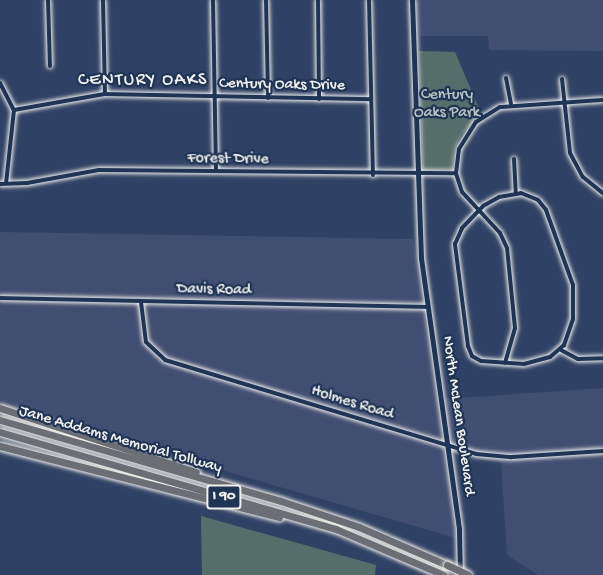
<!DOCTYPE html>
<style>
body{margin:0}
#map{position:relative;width:603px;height:575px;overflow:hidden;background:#2f4265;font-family:"Gochi Hand",sans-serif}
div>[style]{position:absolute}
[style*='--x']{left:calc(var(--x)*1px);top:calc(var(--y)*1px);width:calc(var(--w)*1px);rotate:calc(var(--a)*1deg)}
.built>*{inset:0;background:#404e71}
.green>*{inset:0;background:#566e6a}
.roads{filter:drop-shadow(0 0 2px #f4f1e8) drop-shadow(0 0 2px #f4f1e8)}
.street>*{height:4px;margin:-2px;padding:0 2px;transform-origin:2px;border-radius:2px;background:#1d3557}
.secondary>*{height:5px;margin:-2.5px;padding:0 2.5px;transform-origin:2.5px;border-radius:2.5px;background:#1d3557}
.highway>*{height:7px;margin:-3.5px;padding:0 3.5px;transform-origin:3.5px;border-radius:3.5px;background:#6b6f75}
.bridges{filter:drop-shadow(0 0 2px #f4f1e8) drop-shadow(0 0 2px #f4f1e8)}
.highway-bridge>*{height:7px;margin:-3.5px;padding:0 3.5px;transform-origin:3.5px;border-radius:3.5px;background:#6b6f75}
span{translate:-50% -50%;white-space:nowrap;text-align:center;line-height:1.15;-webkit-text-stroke:4.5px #1d3557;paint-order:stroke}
.shield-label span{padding:2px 4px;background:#1d3557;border:2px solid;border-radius:4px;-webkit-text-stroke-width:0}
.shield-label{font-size:15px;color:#f4f1e8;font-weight:700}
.street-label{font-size:16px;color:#f4f1e8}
.park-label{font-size:16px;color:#bdc3bc}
.neighbourhood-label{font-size:18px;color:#f4f1e8;letter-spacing:1.5px}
</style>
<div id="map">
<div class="built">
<div style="clip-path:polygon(417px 0,603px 0,603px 51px,489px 50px,488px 36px,419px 36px)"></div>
<div style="clip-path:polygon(0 232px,413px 239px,456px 538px,0 406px)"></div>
<div style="clip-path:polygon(603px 388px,603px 575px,538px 575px,507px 555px,501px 463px,452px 453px,444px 399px)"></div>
</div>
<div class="green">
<div style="clip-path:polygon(419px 51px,455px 52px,481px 113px,461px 135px,454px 150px,452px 169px,423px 170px)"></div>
<div style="clip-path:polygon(201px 516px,376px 565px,375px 575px,202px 575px)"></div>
</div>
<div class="roads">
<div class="street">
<div style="--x:48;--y:0;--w:66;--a:88.3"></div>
<div style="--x:103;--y:0;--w:94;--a:88.8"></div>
<div style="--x:213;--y:0;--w:171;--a:89"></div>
<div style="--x:266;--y:0;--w:98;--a:88.8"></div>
<div style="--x:318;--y:0;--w:99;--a:89.4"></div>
<div style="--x:369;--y:0;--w:175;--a:88.7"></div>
<div style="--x:506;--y:78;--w:26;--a:79"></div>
<div style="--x:562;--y:79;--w:74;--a:83.8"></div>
<div style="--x:570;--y:153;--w:27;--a:62"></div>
<div style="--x:583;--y:177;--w:26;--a:39"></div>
<div style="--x:0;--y:83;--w:30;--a:63"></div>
<div style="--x:14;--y:110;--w:74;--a:96.2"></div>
<div style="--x:14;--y:110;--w:92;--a:-10"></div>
<div style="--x:105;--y:94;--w:266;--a:1.1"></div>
<div style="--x:514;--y:159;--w:33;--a:87"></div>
<div style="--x:0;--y:184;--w:27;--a:-2"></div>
<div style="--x:27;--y:183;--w:73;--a:-10.2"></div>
<div style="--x:99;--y:170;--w:357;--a:0.5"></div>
<div style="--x:521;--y:193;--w:18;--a:22"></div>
<div style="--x:538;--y:200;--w:13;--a:51"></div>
<div style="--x:546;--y:210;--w:80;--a:70.2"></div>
<div style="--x:573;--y:285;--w:34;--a:90"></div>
<div style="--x:573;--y:319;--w:28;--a:109"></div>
<div style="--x:564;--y:345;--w:18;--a:139"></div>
<div style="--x:550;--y:357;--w:27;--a:165"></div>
<div style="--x:524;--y:364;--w:43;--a:-176"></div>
<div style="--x:481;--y:361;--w:10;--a:-151"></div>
<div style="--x:472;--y:356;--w:11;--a:-112"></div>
<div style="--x:468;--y:346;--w:103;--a:-97.3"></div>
<div style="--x:455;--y:244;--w:17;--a:-66"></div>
<div style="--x:462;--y:228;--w:30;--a:-46"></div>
<div style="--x:483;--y:206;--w:18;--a:-29"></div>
<div style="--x:499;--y:197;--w:22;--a:-10"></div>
<div style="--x:0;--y:298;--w:428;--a:1.2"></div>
<div style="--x:141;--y:302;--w:40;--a:82.9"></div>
<div style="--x:146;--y:342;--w:26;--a:43"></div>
<div style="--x:165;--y:360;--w:325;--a:16.8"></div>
<div style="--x:476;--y:454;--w:36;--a:5"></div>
<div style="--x:512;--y:457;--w:91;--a:-3.8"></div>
<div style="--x:561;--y:350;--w:19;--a:28"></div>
<div style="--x:578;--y:359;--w:25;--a:-2"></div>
<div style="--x:505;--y:363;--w:36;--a:-74"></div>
<div style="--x:515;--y:328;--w:80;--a:-95.7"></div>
<div style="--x:507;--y:248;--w:17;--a:-115"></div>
<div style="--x:500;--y:233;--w:56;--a:-132.8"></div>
<div style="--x:462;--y:192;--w:20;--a:-108"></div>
<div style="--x:456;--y:173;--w:24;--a:-83"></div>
<div style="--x:459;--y:149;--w:32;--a:-58"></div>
<div style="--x:476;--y:122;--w:28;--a:-32"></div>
<div style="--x:500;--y:107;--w:103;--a:-3.9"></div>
</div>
<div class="secondary">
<div style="--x:412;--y:0;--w:258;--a:88"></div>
<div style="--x:421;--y:258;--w:274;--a:82"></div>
<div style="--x:459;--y:529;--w:46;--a:88.8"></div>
</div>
<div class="highway">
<div style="--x:0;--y:408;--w:206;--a:18.1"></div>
<div style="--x:0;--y:420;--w:292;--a:16.1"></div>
<div style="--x:281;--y:501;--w:82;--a:18.4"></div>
<div style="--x:359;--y:527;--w:96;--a:23.4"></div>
<div style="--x:0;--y:432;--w:350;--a:16.1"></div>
<div style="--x:336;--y:529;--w:117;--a:23.1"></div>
<div style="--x:0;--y:446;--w:288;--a:14.3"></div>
</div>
</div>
<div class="bridges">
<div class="highway-bridge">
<div style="--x:447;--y:565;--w:23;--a:25"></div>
</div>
</div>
<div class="shield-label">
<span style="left:224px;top:497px">I 90</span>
</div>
<div class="street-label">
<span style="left:282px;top:86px;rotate:1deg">Century Oaks Drive</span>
<span style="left:228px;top:160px;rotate:1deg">Forest Drive</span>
<span style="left:214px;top:291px;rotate:1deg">Davis Road</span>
<span style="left:352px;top:404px;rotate:17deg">Holmes Road</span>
<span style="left:457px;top:416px;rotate:82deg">North McLean Boulevard</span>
<span style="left:120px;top:441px;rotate:16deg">Jane Addams Memorial Tollway</span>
</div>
<div class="park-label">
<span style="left:447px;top:105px">Century<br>Oaks Park</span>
</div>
<div class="neighbourhood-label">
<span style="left:143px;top:81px">CENTURY OAKS</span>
</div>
</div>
